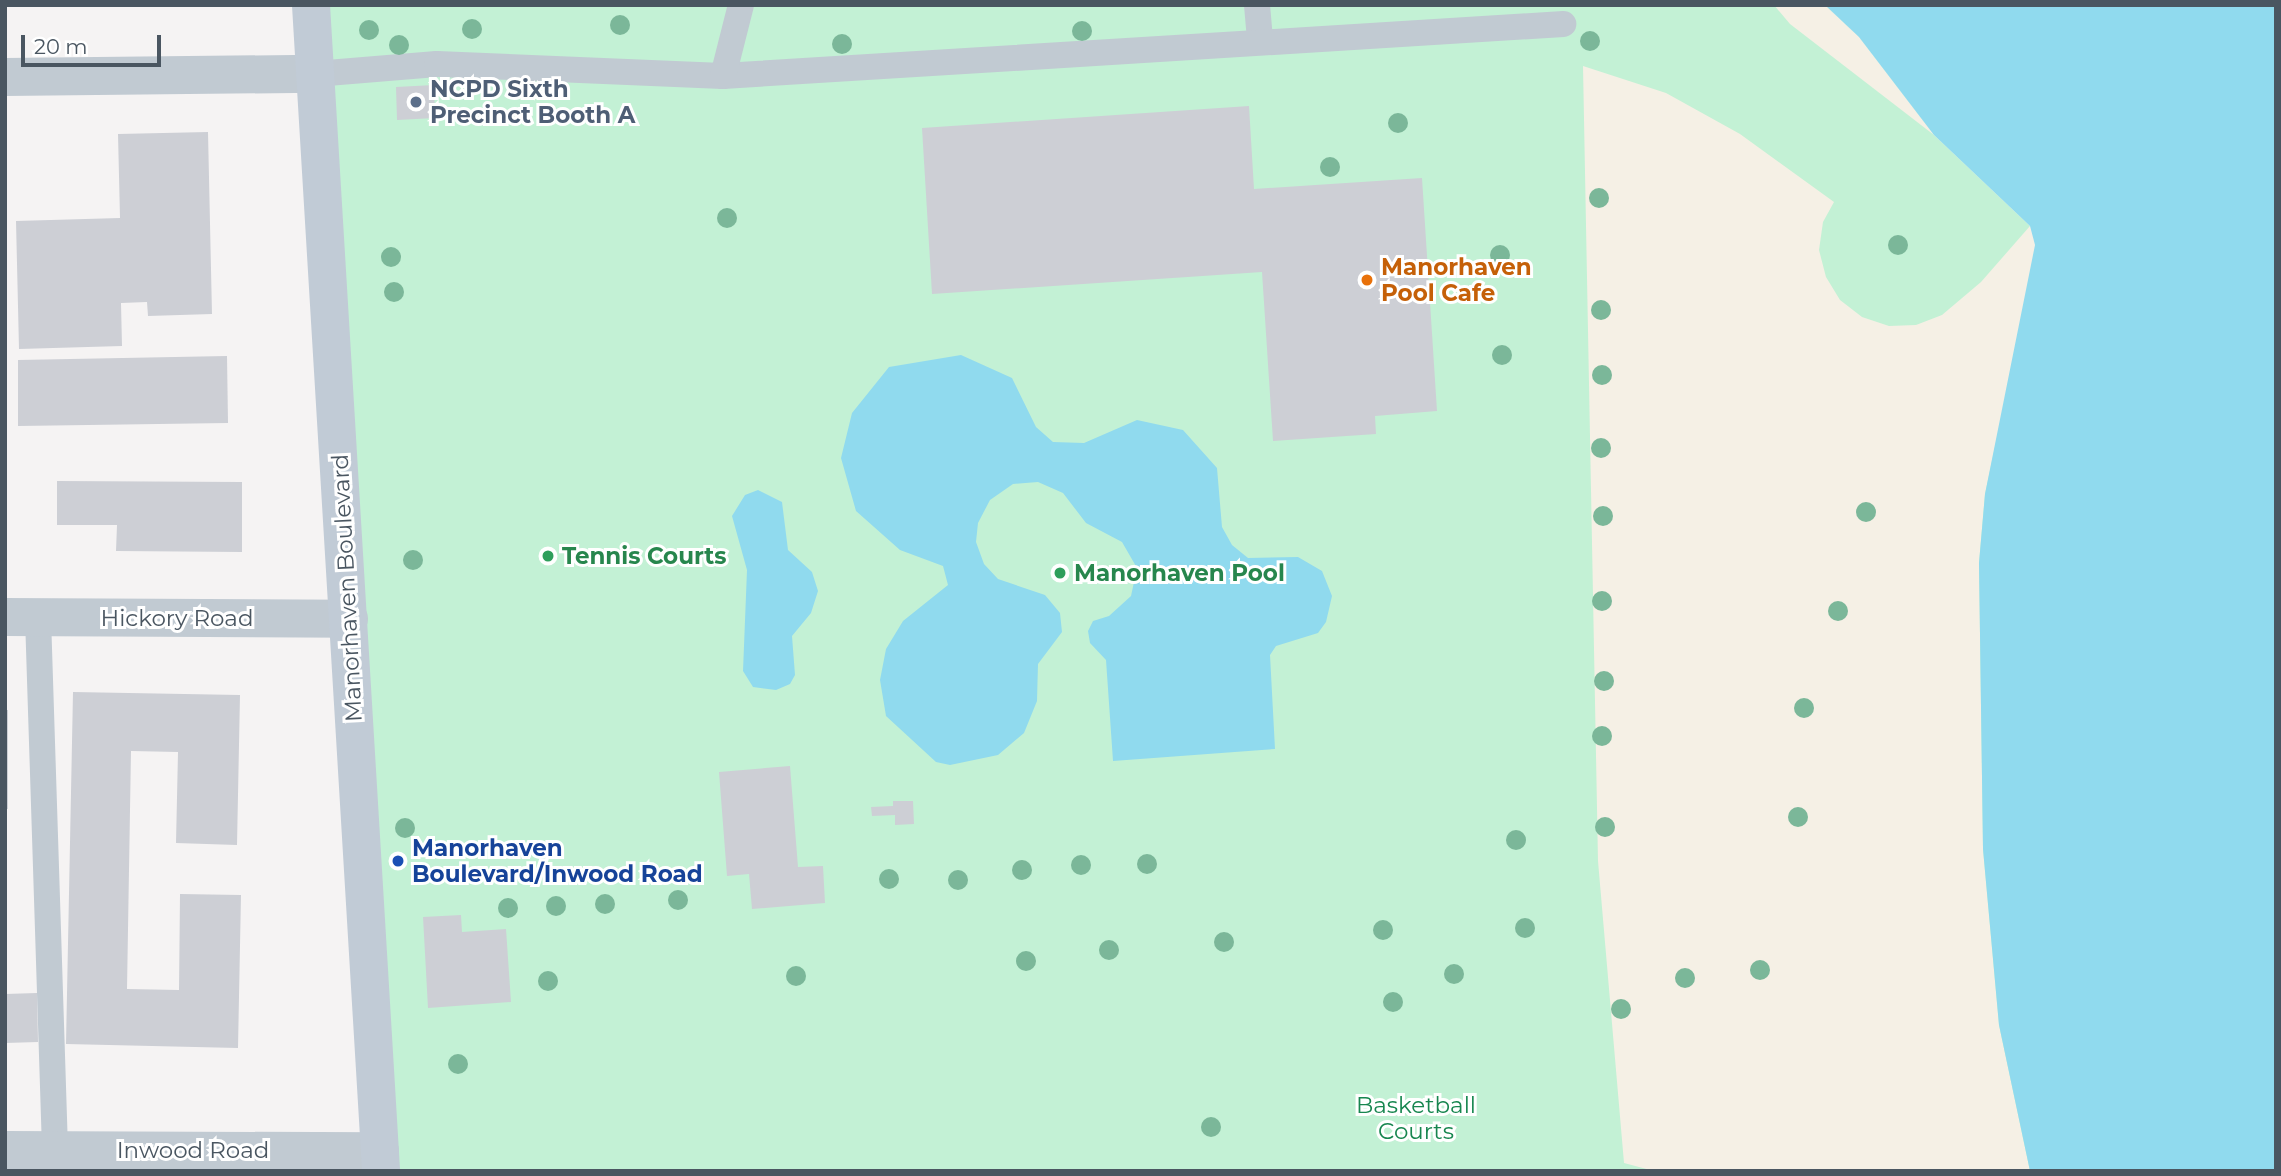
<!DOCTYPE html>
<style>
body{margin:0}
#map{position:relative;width:2281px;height:1176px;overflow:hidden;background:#f5f3f3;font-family:Montserrat,sans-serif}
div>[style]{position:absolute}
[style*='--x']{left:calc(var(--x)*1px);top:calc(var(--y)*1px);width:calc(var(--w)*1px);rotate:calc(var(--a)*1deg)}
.green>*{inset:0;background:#c3f1d5}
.sand>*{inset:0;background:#f5f0e5}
.water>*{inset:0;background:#90daee}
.building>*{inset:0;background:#cdcfd5}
.lane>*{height:26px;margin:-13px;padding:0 13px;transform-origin:13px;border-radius:13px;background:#c1cad2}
.street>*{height:38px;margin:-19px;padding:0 19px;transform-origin:19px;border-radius:19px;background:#c1cad2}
.secondary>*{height:38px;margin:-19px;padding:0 19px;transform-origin:19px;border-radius:19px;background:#c1cbd6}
.trees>*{width:20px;height:20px;margin:-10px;border-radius:50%;background:#7bb799}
.dots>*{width:19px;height:19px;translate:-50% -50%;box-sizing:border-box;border:4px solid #fff;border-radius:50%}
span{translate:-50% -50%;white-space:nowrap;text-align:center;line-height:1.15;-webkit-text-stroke:6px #fff;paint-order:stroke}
.service-label{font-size:23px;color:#4e5e75;font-weight:700}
.left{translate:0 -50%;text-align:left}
.food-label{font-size:23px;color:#c56008;font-weight:700}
.leisure-label{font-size:23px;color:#27864d;font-weight:700}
.street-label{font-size:23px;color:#4a5661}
.transit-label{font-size:23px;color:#164399;font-weight:700}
.park-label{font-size:23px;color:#17864f}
.frame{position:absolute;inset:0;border:7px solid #4a5661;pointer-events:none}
.scale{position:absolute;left:21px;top:35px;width:140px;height:32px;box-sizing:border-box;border:4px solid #4a5661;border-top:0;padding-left:9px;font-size:21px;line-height:24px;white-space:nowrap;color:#4a5661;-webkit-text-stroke:5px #fff;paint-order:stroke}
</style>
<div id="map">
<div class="green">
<div style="clip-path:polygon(311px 5px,1825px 5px,1859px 37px,1934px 135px,2030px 226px,2030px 1171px,381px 1171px)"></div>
</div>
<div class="sand">
<div style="clip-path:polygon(1774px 5px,1825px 5px,1859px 37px,1934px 135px,1790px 24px)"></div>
<div style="clip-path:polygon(1583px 66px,1666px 93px,1740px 134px,1834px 202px,1823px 222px,1819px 250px,1826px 277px,1840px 300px,1862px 317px,1889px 326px,1916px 325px,1942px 315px,1981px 282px,2030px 226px,2035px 245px,2033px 268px,1985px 494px,1979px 563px,1983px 849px,1999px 1025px,2030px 1171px,1654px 1171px,1624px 1163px,1598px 861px)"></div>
</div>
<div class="water">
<div style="clip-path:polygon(1825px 5px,2276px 5px,2276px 1171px,2030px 1171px,1999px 1025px,1983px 849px,1979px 563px,1985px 494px,2035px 245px,2030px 226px,1934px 135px,1859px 37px)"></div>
<div style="clip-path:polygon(961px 355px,1012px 378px,1036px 427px,1053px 442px,1084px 443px,1137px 420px,1183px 430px,1217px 468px,1222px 527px,1232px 545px,1248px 558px,1298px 557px,1322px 571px,1332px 596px,1326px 622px,1318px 633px,1276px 646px,1270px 655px,1275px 749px,1113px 761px,1106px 660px,1090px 643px,1088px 631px,1093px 621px,1109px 616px,1131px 596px,1137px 568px,1122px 542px,1086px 523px,1063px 493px,1038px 482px,1013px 484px,990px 500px,978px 523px,976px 542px,984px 564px,998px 579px,1045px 595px,1060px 613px,1062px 632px,1038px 664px,1037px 701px,1024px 733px,998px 755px,950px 765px,936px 762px,886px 716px,880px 680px,886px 649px,903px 621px,948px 585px,943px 566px,900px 550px,856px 511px,841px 458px,852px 413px,889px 367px)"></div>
<div style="clip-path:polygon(758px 490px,782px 502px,788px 550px,812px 572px,818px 591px,811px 613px,792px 636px,795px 675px,790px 684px,776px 690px,753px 687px,743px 671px,747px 570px,732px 516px,745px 495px)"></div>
</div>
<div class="building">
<div style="clip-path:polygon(434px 85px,435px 118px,397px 120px,396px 87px)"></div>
<div style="clip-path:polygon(1249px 106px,1254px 189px,1422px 178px,1437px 411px,1375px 416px,1376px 434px,1273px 441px,1262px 272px,932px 294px,922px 128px)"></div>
<div style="clip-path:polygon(208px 132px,212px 314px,148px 316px,147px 302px,121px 303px,122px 346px,19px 349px,16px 221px,120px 218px,118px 134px)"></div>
<div style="clip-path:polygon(227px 356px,228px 423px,18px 426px,18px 360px)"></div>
<div style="clip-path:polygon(57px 481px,242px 482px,242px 552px,116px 551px,117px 525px,57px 525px)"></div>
<div style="clip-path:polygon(73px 692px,240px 695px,237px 845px,176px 843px,178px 752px,131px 751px,127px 989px,179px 990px,180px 894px,241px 895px,238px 1048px,66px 1044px)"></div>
<div style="clip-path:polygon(5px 710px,8px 710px,8px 809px,5px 809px)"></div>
<div style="clip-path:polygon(790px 766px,798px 867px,823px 866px,825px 903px,752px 909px,749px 874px,727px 876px,719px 772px)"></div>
<div style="clip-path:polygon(893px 801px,913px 801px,914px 824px,895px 825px,895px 815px,872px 816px,871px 807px,893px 806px)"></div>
<div style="clip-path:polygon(461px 915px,462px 932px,506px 929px,511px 1002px,428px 1008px,423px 917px)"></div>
<div style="clip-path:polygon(37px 993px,38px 1042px,5px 1043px,5px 994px)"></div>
</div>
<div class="lane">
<div style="--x:1257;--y:5;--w:37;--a:85"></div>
<div style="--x:315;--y:74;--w:122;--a:-4.7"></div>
<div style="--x:437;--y:64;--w:286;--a:2.4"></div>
<div style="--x:723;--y:76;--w:842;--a:-3.54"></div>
<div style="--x:723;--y:76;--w:73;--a:-75.8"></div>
<div style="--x:38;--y:617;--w:533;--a:88.17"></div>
</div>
<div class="street">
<div style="--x:5;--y:77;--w:310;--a:-0.6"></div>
<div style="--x:5;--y:617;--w:344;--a:0.3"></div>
<div style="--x:5;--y:1150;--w:375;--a:0.2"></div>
</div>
<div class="secondary">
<div style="--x:311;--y:5;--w:1168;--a:86.56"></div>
</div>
<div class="trees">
<div style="left:620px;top:25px"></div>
<div style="left:472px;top:29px"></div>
<div style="left:369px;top:30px"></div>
<div style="left:1082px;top:31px"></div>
<div style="left:1590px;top:41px"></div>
<div style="left:842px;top:44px"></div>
<div style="left:399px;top:45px"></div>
<div style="left:1398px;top:123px"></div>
<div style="left:1330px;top:167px"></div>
<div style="left:1599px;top:198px"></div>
<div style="left:727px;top:218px"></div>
<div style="left:1898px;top:245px"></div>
<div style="left:1500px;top:255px"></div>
<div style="left:391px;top:257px"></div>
<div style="left:394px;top:292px"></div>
<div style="left:1601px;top:310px"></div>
<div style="left:1502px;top:355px"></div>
<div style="left:1602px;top:375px"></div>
<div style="left:1601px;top:448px"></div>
<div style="left:1866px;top:512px"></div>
<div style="left:1603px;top:516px"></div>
<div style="left:413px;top:560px"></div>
<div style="left:1602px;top:601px"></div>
<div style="left:1838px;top:611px"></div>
<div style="left:1604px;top:681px"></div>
<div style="left:1804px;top:708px"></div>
<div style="left:1602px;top:736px"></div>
<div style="left:1798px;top:817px"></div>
<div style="left:1605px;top:827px"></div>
<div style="left:405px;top:828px"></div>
<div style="left:1516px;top:840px"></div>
<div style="left:1147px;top:864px"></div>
<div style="left:1081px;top:865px"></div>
<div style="left:1022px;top:870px"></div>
<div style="left:889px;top:879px"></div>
<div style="left:958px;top:880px"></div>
<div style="left:678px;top:900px"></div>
<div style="left:605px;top:904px"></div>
<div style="left:556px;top:906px"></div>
<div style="left:508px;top:908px"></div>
<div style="left:1525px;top:928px"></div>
<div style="left:1383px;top:930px"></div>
<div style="left:1224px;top:942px"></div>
<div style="left:1109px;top:950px"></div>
<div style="left:1026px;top:961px"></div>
<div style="left:1760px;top:970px"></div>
<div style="left:1454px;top:974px"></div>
<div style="left:796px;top:976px"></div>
<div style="left:1685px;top:978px"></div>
<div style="left:548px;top:981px"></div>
<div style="left:1393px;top:1002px"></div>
<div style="left:1621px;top:1009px"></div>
<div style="left:458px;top:1064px"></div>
<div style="left:1211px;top:1127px"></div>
</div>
<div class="dots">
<div style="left:416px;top:102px;background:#5c6f8a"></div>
<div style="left:1367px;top:280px;background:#e8710a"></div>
<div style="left:548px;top:556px;background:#2e9e5b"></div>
<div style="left:1060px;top:573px;background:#2e9e5b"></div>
<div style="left:398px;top:861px;background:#1a4fb4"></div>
</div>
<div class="service-label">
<span class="left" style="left:430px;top:102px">NCPD Sixth<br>Precinct Booth A</span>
</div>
<div class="food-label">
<span class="left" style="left:1381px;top:280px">Manorhaven<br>Pool Cafe</span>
</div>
<div class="leisure-label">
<span class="left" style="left:562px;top:556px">Tennis Courts</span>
<span class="left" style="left:1074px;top:573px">Manorhaven Pool</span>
</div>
<div class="street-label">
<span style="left:347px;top:588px;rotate:-93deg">Manorhaven Boulevard</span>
<span style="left:177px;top:618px">Hickory Road</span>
<span style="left:193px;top:1150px">Inwood Road</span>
</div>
<div class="transit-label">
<span class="left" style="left:412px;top:861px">Manorhaven<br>Boulevard/Inwood Road</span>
</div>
<div class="park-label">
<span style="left:1416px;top:1118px">Basketball<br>Courts</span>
</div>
<div class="frame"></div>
<div class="scale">20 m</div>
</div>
